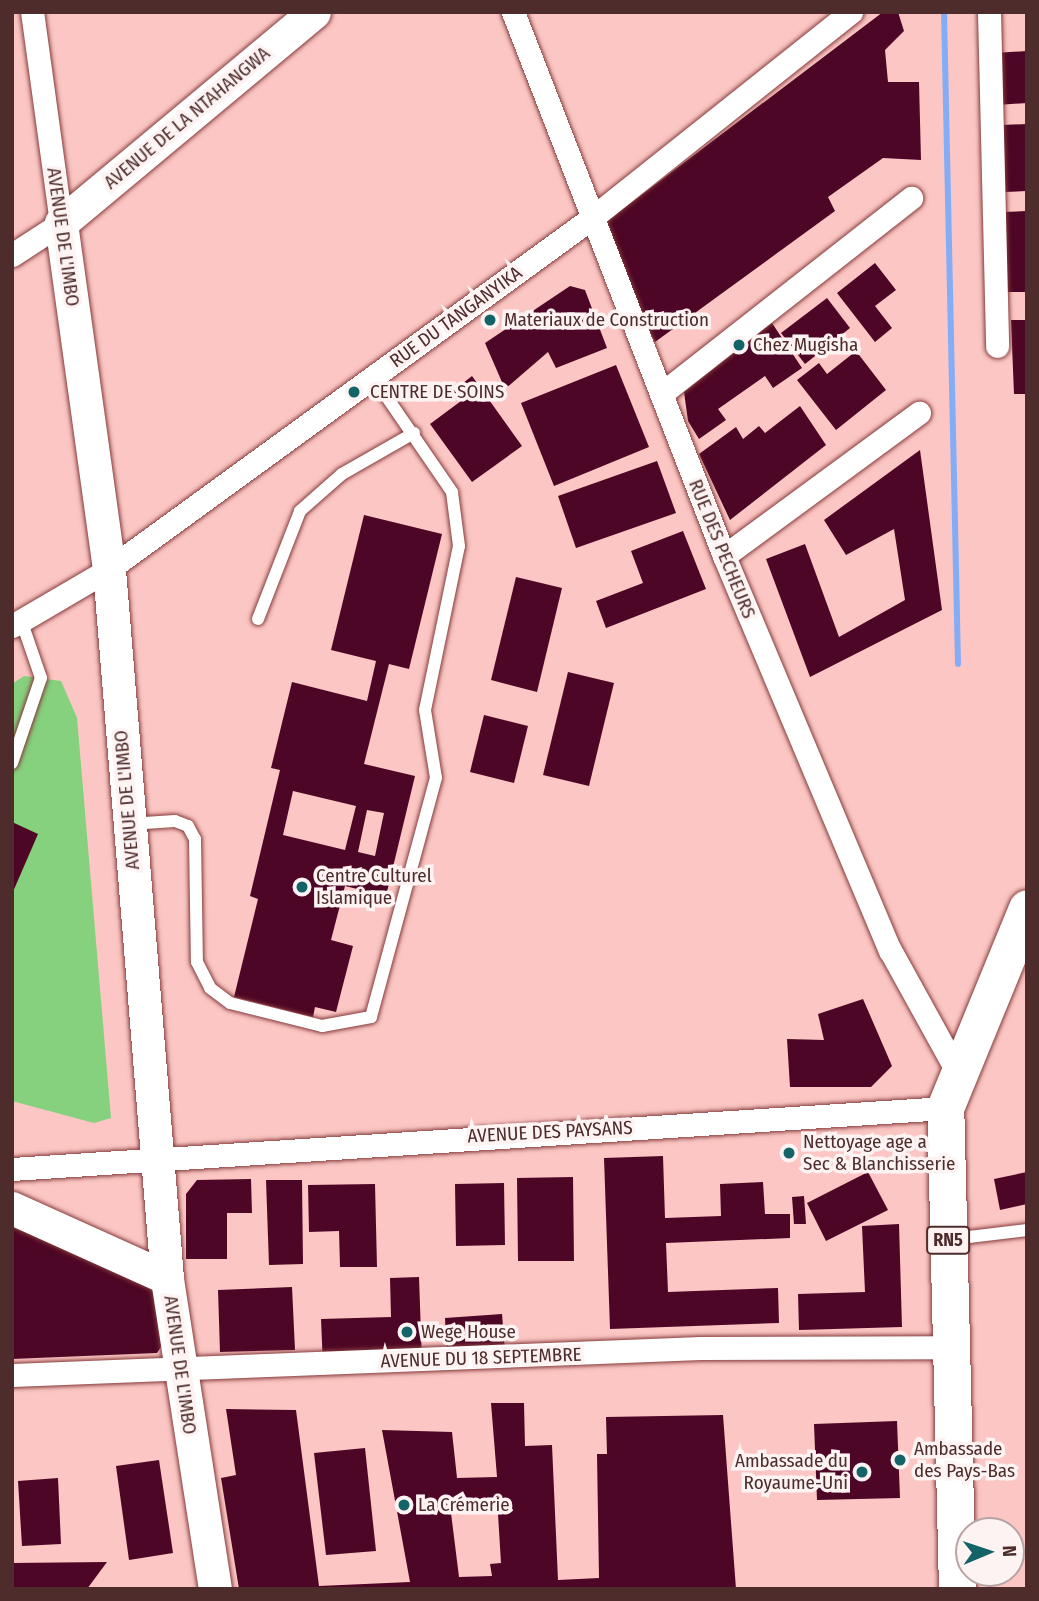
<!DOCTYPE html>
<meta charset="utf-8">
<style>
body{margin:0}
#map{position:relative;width:1039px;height:1601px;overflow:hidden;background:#fbc6c3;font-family:"Fira Sans Condensed",sans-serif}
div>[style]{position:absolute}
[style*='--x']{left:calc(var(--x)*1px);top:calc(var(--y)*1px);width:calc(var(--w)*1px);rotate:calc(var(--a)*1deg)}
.green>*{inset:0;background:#86d17d}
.stream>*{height:6px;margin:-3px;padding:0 3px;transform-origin:3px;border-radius:3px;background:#84adf6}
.building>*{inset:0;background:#4d0625}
.roads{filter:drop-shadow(0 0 2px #853b3b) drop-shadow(0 0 2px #853b3b)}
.lane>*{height:12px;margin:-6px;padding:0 6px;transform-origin:6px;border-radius:6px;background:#fff}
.street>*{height:23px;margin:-11.5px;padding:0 11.5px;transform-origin:11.5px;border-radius:11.5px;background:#fff}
.secondary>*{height:33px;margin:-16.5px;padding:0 16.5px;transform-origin:16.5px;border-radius:16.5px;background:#fff}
.primary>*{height:37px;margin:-18.5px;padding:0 18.5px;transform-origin:18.5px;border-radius:18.5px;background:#fff}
.dots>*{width:19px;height:19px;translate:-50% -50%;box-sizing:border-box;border:4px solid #fdf3f3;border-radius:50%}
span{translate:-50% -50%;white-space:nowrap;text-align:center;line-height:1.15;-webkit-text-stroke:7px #fdf3f3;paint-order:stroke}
.shield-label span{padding:2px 5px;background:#fdf3f3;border:2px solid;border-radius:5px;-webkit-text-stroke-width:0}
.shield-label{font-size:18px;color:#4e2c2b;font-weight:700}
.street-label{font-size:19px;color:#4e2c2b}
.poi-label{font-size:19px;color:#4e2c2b}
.left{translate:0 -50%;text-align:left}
.right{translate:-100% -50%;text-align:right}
.frame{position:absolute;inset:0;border:14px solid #4e2c2b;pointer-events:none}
.north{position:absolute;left:955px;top:1517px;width:70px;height:70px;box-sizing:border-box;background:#fdf3f3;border:2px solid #b7a3a3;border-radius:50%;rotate:88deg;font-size:19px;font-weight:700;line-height:28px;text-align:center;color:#4e2c2b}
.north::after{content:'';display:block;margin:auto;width:24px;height:32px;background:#136368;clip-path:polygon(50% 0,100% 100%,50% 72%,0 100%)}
</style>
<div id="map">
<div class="green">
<div style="clip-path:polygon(24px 676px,61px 681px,77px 718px,111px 1118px,94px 1123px,12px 1101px,12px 684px)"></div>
</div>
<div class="stream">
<div style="--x:944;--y:12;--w:652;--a:88.77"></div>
</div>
<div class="building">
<div style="clip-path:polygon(883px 12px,898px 12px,904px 31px,885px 50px,888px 82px,919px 82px,921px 160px,883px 158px,828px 197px,835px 211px,655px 342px,625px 286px,607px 221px)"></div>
<div style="clip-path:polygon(1027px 51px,1027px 103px,997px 105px,994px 53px)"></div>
<div style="clip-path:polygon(1027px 124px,1027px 191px,1004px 192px,1002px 125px)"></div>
<div style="clip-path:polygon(1027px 211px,1027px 292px,1004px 292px,1003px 212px)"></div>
<div style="clip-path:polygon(875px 263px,896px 290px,875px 306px,892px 328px,875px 342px,837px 293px)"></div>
<div style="clip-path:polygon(570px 286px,585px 290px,607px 348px,556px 368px,548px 352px,505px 389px,485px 343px)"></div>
<div style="clip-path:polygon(827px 298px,850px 328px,805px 364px,781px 333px)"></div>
<div style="clip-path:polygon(1011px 320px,1027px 320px,1027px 394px,1014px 394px)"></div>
<div style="clip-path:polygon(772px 323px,802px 368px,773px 388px,765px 376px,718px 409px,726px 420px,699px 439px,688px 421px,684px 392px)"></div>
<div style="clip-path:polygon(856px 351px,886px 390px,836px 430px,797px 380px,819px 363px,827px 374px)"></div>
<div style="clip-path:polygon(616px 365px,649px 447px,554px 486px,521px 403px)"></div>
<div style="clip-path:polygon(472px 376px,522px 446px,472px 482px,430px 424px,461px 401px,453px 391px)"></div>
<div style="clip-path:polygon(800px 406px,826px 445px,730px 520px,699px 454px,736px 427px,743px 439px,759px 426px,765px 433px)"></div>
<div style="clip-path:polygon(920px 450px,942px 610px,810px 677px,766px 559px,805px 544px,839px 637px,905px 600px,894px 529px,846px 555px,824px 520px)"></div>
<div style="clip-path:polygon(657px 461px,676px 513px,576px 548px,558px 496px)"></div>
<div style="clip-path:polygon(evenodd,364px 515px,442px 534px,409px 669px,389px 664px,364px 764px,415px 776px,386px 896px,345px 886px,331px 940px,353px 946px,336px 1012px,315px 1007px,313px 1017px,234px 997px,258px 899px,250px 896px,280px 770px,271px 768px,292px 682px,367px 701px,376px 661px,331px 650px,364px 515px,293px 791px,356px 806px,345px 850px,283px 835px,293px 791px,364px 515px,367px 810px,384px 813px,375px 856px,358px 852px,367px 810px)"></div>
<div style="clip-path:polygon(683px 531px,706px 589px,606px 628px,596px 601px,643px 583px,631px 551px)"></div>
<div style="clip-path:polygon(516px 577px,562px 588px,537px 692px,491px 680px)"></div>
<div style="clip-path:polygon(568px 672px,614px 683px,589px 786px,543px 775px)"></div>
<div style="clip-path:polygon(484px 715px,528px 726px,514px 783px,470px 772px)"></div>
<div style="clip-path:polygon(12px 822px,38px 834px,12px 894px)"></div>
<div style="clip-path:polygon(863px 999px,892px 1066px,871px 1087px,790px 1087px,787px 1039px,824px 1040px,818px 1014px)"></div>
<div style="clip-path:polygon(663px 1156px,665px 1218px,721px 1216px,720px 1184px,763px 1182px,765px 1214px,790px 1214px,790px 1238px,666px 1243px,668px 1292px,778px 1288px,779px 1323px,610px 1329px,604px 1158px)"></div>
<div style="clip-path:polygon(868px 1172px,888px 1210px,826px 1241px,807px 1203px)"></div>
<div style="clip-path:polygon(1027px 1172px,1027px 1204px,1000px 1210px,994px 1179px)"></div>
<div style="clip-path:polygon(573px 1177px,574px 1261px,518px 1261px,517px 1178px)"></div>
<div style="clip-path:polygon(251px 1179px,252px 1213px,227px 1213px,227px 1259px,186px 1259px,186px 1194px,197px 1180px)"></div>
<div style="clip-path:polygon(266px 1180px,302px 1180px,303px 1264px,269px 1265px)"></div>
<div style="clip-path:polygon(504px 1183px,505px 1245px,456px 1246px,455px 1184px)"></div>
<div style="clip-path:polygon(375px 1184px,377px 1267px,340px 1267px,339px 1231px,309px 1232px,308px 1185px)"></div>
<div style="clip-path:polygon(804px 1196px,806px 1224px,794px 1224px,792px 1197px)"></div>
<div style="clip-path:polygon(12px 1222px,149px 1275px,170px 1333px,157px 1353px,12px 1359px)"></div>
<div style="clip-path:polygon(899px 1224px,902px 1327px,799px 1330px,798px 1294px,865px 1292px,862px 1226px)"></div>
<div style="clip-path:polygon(419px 1277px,422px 1363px,323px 1366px,321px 1319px,391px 1317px,390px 1278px)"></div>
<div style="clip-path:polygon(292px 1287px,295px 1350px,220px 1352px,218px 1290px)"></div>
<div style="clip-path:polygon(502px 1314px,505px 1352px,447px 1356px,445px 1318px)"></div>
<div style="clip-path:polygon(evenodd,491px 1403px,524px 1403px,525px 1446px,552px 1445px,558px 1580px,599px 1578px,597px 1454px,607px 1454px,606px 1417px,723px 1415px,736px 1589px,239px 1589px,221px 1478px,236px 1475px,226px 1409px,296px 1410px,319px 1586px,410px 1582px,382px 1430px,452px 1432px,457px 1478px,497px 1477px,491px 1403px,497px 1498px,501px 1563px,490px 1564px,492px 1576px,459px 1577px,450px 1505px,497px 1498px)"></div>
<div style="clip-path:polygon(897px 1421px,900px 1498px,817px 1500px,814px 1424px)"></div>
<div style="clip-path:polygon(365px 1448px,376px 1551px,326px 1555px,314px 1453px)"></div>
<div style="clip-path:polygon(159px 1460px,173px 1553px,129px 1560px,116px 1466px)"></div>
<div style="clip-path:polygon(58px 1478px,61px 1544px,22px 1546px,18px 1481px)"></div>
<div style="clip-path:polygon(107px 1562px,87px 1589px,12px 1589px,12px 1563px)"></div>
</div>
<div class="roads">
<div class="lane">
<div style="--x:258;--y:619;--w:116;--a:-68.7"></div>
<div style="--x:300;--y:511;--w:56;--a:-41.4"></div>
<div style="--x:342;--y:474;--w:83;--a:-29.7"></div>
<div style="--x:12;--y:763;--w:90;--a:-71.2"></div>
<div style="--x:41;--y:678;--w:61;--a:-109"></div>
<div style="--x:129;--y:824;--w:46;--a:-3.7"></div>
<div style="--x:175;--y:821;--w:14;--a:21"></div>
<div style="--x:188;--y:826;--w:15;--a:62"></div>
<div style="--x:195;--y:839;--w:123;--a:89.1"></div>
<div style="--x:197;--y:962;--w:29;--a:63"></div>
<div style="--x:210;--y:988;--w:25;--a:37"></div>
<div style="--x:230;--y:1003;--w:95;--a:14"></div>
<div style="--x:322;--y:1026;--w:50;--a:-10.4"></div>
<div style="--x:371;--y:1017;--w:248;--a:-74.8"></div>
<div style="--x:436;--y:778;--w:69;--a:-99.2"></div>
<div style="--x:425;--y:710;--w:167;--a:-78.3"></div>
<div style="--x:459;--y:546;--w:54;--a:-97.4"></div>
<div style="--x:452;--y:492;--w:140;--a:-124.5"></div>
<div style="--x:952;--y:1239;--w:76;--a:-6.8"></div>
</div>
<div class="street">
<div style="--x:513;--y:12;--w:583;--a:68.8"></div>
<div style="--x:724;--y:556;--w:428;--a:67.2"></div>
<div style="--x:890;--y:950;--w:141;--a:61.1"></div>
<div style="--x:989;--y:12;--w:334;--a:88.6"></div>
<div style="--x:12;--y:255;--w:59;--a:-33.1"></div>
<div style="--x:61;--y:223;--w:213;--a:-97.8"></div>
<div style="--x:661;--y:394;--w:318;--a:-38.1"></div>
<div style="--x:724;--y:556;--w:242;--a:-36.3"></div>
<div style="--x:12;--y:626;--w:113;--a:-30.4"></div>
<div style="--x:109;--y:569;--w:598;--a:-36.03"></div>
<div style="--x:593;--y:217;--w:330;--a:-38.5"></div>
<div style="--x:12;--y:1169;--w:935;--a:-3.74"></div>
<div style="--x:12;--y:1375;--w:689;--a:-2.25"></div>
<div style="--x:700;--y:1348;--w:250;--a:-0.2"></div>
</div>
<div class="secondary">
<div style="--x:12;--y:1208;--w:170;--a:24.3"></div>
<div style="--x:215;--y:1589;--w:315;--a:-98.8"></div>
<div style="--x:167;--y:1278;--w:711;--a:-94.68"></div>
<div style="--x:109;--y:569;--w:349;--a:-97.9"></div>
<div style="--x:61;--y:223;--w:329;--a:-39.8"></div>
</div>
<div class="primary">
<div style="--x:957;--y:1589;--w:481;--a:-91.4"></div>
<div style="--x:945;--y:1108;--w:216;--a:-67.7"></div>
</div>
</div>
<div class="dots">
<div style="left:490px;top:320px;background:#136368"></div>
<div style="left:739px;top:345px;background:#136368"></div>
<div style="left:354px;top:392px;background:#136368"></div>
<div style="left:302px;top:887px;background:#136368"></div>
<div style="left:789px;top:1153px;background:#136368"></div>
<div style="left:407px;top:1332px;background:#136368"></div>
<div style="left:900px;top:1460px;background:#136368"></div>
<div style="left:862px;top:1472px;background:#136368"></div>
<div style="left:404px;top:1505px;background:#136368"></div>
</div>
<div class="shield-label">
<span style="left:948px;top:1240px">RN5</span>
</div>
<div class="street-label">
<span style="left:187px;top:118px;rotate:-40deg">AVENUE DE LA NTAHANGWA</span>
<span style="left:63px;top:237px;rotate:82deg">AVENUE DE L'IMBO</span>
<span style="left:456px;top:317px;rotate:-36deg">RUE DU TANGANYIKA</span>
<span style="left:722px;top:549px;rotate:68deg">RUE DES PECHEURS</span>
<span style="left:127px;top:800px;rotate:-95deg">AVENUE DE L'IMBO</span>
<span style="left:550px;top:1132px;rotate:-3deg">AVENUE DES PAYSANS</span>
<span style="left:481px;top:1358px;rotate:-2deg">AVENUE DU 18 SEPTEMBRE</span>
<span style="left:180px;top:1365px;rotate:82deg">AVENUE DE L'IMBO</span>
</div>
<div class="poi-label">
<span class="left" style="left:504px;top:320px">Materiaux de Construction</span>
<span class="left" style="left:753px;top:345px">Chez Mugisha</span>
<span class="left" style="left:370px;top:392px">CENTRE DE SOINS</span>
<span class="left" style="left:316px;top:887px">Centre Culturel<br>Islamique</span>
<span class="left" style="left:803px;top:1153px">Nettoyage age a<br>Sec &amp; Blanchisserie</span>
<span class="left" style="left:421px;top:1332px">Wege House</span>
<span class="left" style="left:914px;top:1460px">Ambassade<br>des Pays-Bas</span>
<span class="right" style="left:848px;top:1472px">Ambassade du<br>Royaume-Uni</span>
<span class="left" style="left:418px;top:1505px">La Crémerie</span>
</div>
<div class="frame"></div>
<div class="north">N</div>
</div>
